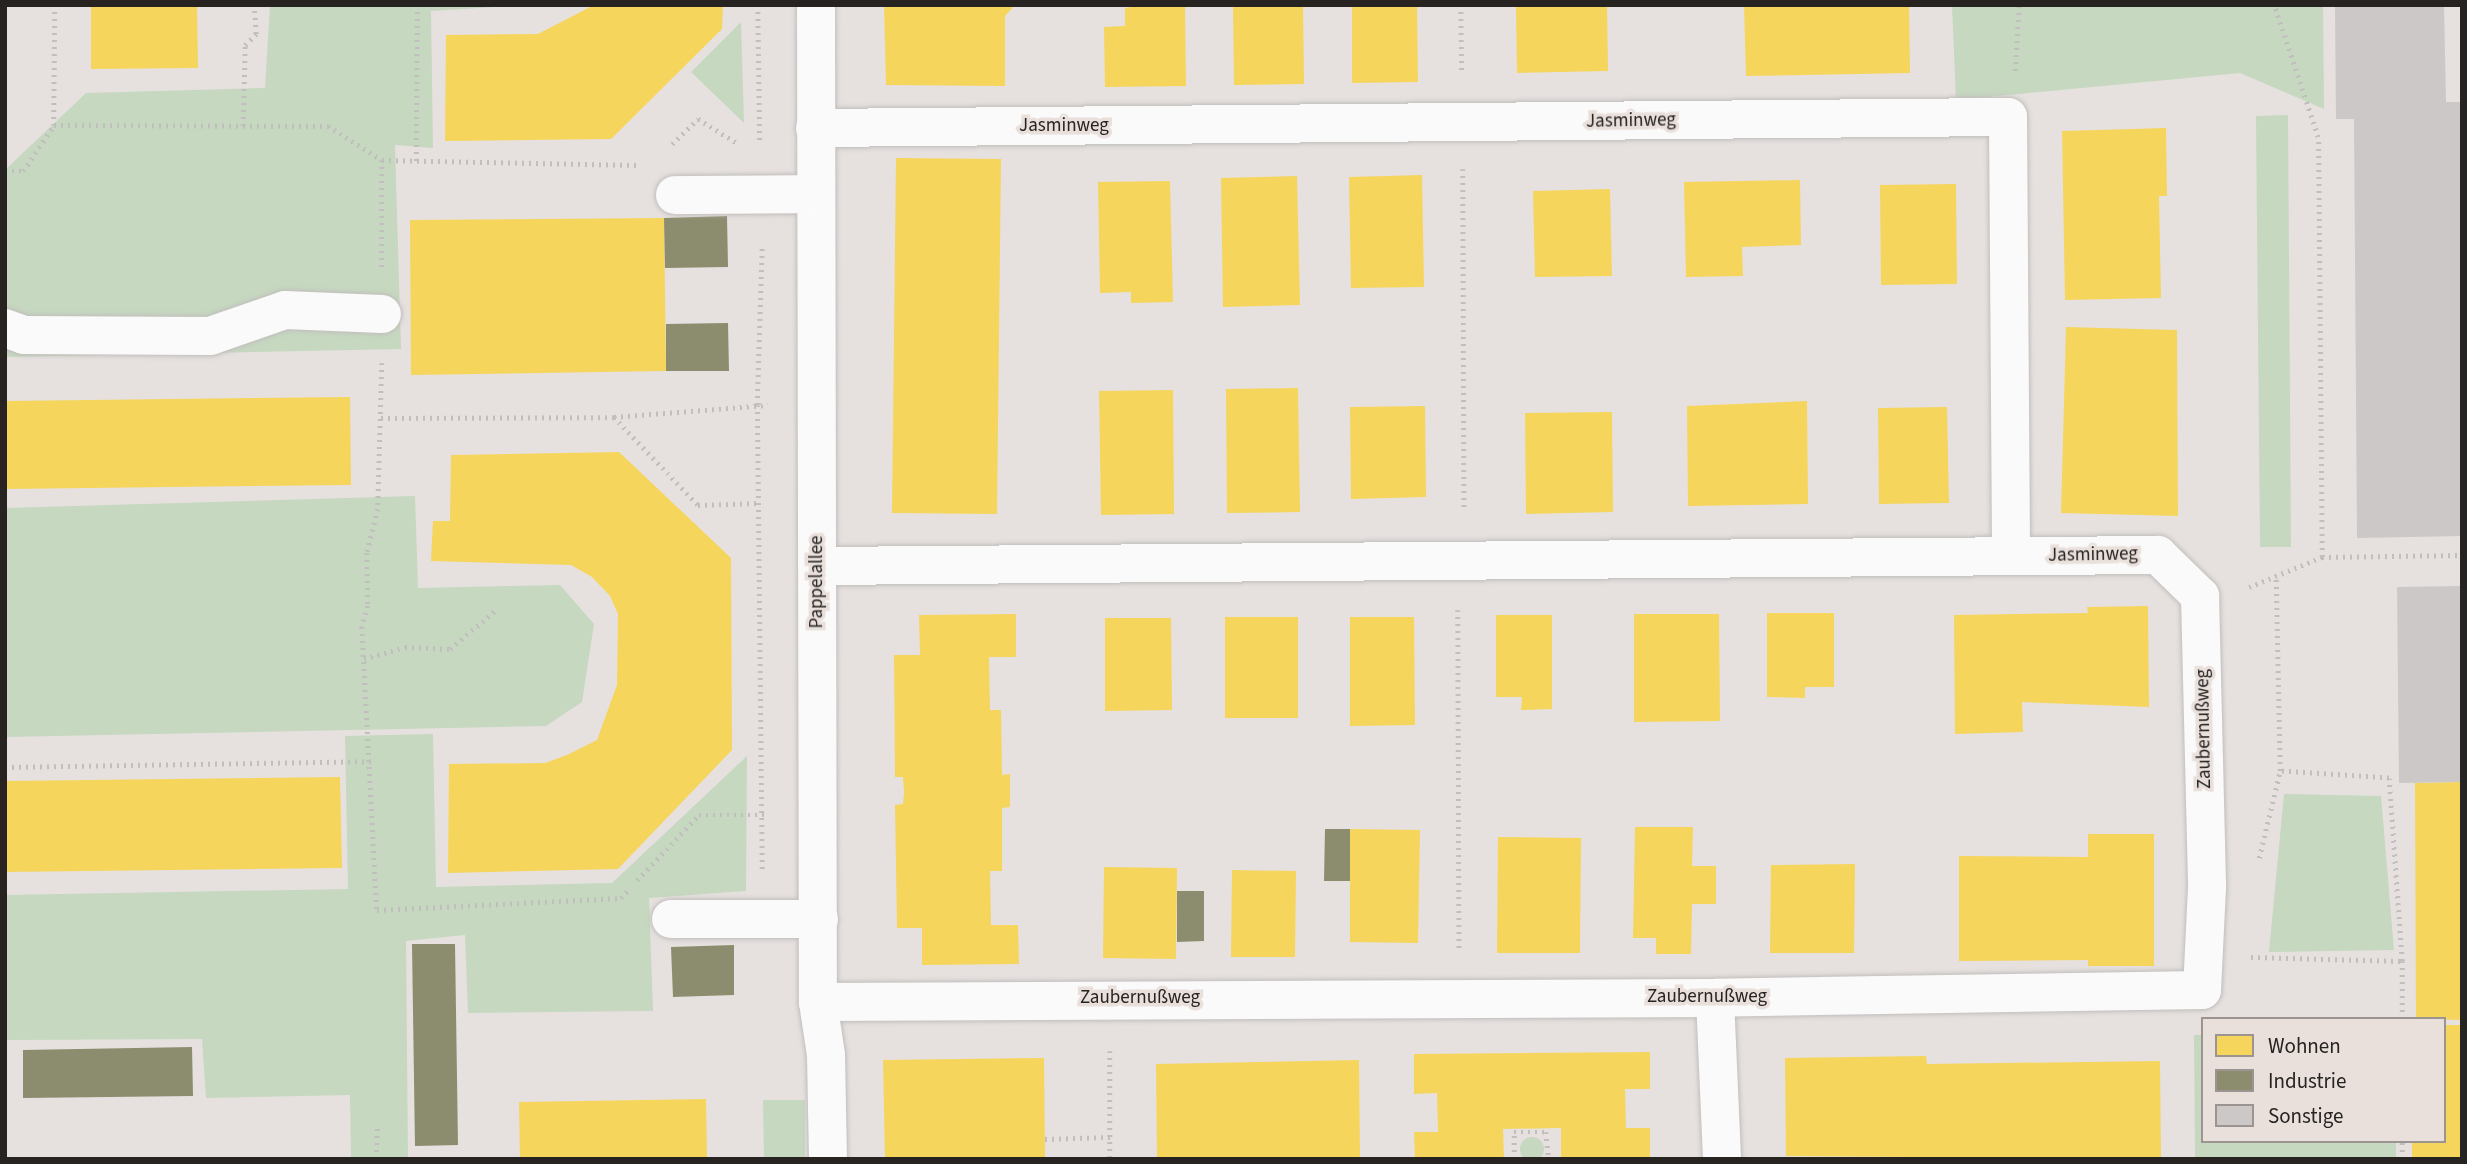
<!DOCTYPE html>
<meta charset="utf-8">
<style>
body{margin:0}
#map{position:relative;width:2467px;height:1164px;overflow:hidden;background:#e6e1df;font-family:"Source Sans 3",sans-serif}
div>[style]{position:absolute}
[style*='--x']{left:calc(var(--x)*1px);top:calc(var(--y)*1px);width:calc(var(--w)*1px);rotate:calc(var(--a)*1deg)}
.green>*{inset:0;background:#c6d8c0}
.round{border-radius:50%}
.homes>*{inset:0;background:#f6d55c}
.industry>*{inset:0;background:#8c8c6e}
.building>*{inset:0;background:#ccc8c7}
.path>*{height:4.5px;margin-top:-2.25px;transform-origin:0;background:repeating-linear-gradient(90deg,#c1bfbe 0 2px,transparent 0 7px)}
.roads{filter:drop-shadow(0 0 2px #c1bebc) drop-shadow(0 0 2px #c1bebc)}
.minor>*{height:38px;margin:-19px;padding:0 19px;transform-origin:19px;border-radius:19px;background:#fbfafa}
span{translate:-50% -50%;white-space:nowrap;text-align:center;line-height:1.15;-webkit-text-stroke:7px #e9e0dc;paint-order:stroke}
.street-label{font-size:19px;color:#262321}
.frame{position:absolute;inset:0;border:7px solid #262321;pointer-events:none}
.legend{position:absolute;left:2201px;top:1017px;width:245px;height:126px;box-sizing:border-box;background:#e9e0dc;border:2px solid #9b9491;margin:0;padding:9px 12px;list-style:none;font-size:21px;color:#262321}
.legend li{display:flex;align-items:center;gap:14px;height:35px}
.legend b{width:35px;border:2px solid #9b9491}
</style>
<div id="map">
<div class="green">
<div style="clip-path:polygon(270px 5px,525px 5px,431px 11px,433px 148px,395px 145px,401px 349px,5px 357px,5px 170px,86px 93px,265px 88px)"></div>
<div style="clip-path:polygon(1952px 5px,2323px 5px,2324px 109px,2240px 73px,1956px 100px)"></div>
<div style="clip-path:polygon(741px 22px,744px 123px,691px 72px)"></div>
<div style="clip-path:polygon(2288px 115px,2291px 547px,2260px 547px,2256px 116px)"></div>
<div style="clip-path:polygon(415px 496px,418px 588px,560px 585px,594px 624px,582px 702px,546px 726px,5px 737px,5px 508px)"></div>
<div style="clip-path:polygon(433px 734px,436px 887px,612px 883px,747px 756px,746px 891px,649px 898px,653px 1011px,468px 1013px,465px 935px,406px 941px,408px 1159px,351px 1159px,350px 1095px,206px 1098px,202px 1039px,5px 1040px,5px 895px,348px 889px,345px 736px)"></div>
<div style="clip-path:polygon(2284px 794px,2381px 796px,2394px 950px,2269px 952px)"></div>
<div style="clip-path:polygon(2194px 1035px,2203px 1035px,2203px 1141px,2396px 1141px,2396px 1159px,2195px 1159px)"></div>
<div style="clip-path:polygon(763px 1100px,805px 1100px,805px 1159px,764px 1159px)"></div>
<div class="round" style="left:1520px;top:1137px;width:24px;height:24px"></div>
</div>
<div class="homes">
<div style="clip-path:polygon(91px 5px,197px 5px,198px 68px,91px 69px)"></div>
<div style="clip-path:polygon(594px 5px,723px 5px,722px 29px,611px 139px,445px 141px,446px 35px,538px 34px)"></div>
<div style="clip-path:polygon(884px 5px,1015px 5px,1005px 16px,1005px 86px,886px 85px)"></div>
<div style="clip-path:polygon(1145px 5px,1185px 5px,1186px 86px,1105px 87px,1104px 27px,1125px 26px,1125px 8px)"></div>
<div style="clip-path:polygon(1233px 5px,1303px 5px,1304px 84px,1234px 85px)"></div>
<div style="clip-path:polygon(1352px 5px,1417px 5px,1418px 82px,1352px 83px)"></div>
<div style="clip-path:polygon(1516px 5px,1607px 5px,1608px 71px,1517px 73px)"></div>
<div style="clip-path:polygon(1744px 5px,1909px 5px,1910px 73px,1746px 76px)"></div>
<div style="clip-path:polygon(2166px 128px,2167px 196px,2159px 196px,2161px 298px,2065px 300px,2062px 131px)"></div>
<div style="clip-path:polygon(896px 158px,1001px 159px,997px 514px,892px 513px)"></div>
<div style="clip-path:polygon(1422px 175px,1424px 287px,1351px 288px,1349px 177px)"></div>
<div style="clip-path:polygon(1297px 176px,1300px 305px,1223px 307px,1221px 178px)"></div>
<div style="clip-path:polygon(1800px 180px,1801px 245px,1742px 247px,1743px 276px,1686px 277px,1684px 182px)"></div>
<div style="clip-path:polygon(1170px 181px,1173px 302px,1131px 303px,1131px 292px,1100px 293px,1098px 182px)"></div>
<div style="clip-path:polygon(1956px 184px,1957px 284px,1881px 285px,1880px 185px)"></div>
<div style="clip-path:polygon(1610px 189px,1612px 276px,1535px 277px,1533px 191px)"></div>
<div style="clip-path:polygon(664px 218px,666px 371px,411px 375px,410px 220px)"></div>
<div style="clip-path:polygon(2066px 327px,2177px 330px,2178px 516px,2061px 513px)"></div>
<div style="clip-path:polygon(1298px 388px,1300px 512px,1227px 513px,1226px 389px)"></div>
<div style="clip-path:polygon(1173px 390px,1174px 514px,1101px 515px,1099px 391px)"></div>
<div style="clip-path:polygon(350px 397px,351px 485px,5px 489px,5px 401px)"></div>
<div style="clip-path:polygon(1807px 401px,1808px 504px,1688px 506px,1687px 406px)"></div>
<div style="clip-path:polygon(1425px 406px,1426px 497px,1351px 499px,1350px 407px)"></div>
<div style="clip-path:polygon(1947px 407px,1949px 503px,1879px 504px,1878px 408px)"></div>
<div style="clip-path:polygon(1612px 412px,1613px 512px,1526px 514px,1525px 413px)"></div>
<div style="clip-path:polygon(619px 452px,731px 558px,732px 750px,618px 869px,448px 873px,449px 764px,545px 763px,567px 755px,597px 740px,617px 685px,618px 614px,610px 596px,592px 577px,571px 565px,431px 561px,433px 521px,450px 521px,451px 455px)"></div>
<div style="clip-path:polygon(2148px 606px,2149px 707px,2022px 702px,2023px 732px,1955px 734px,1954px 615px,2088px 613px,2087px 607px)"></div>
<div style="clip-path:polygon(1767px 613px,1834px 613px,1834px 687px,1805px 687px,1805px 698px,1767px 697px)"></div>
<div style="clip-path:polygon(1016px 614px,1016px 657px,989px 657px,990px 710px,1001px 710px,1002px 775px,1010px 774px,1010px 807px,1002px 808px,1002px 871px,990px 871px,991px 925px,1018px 925px,1019px 964px,922px 965px,922px 928px,897px 928px,895px 805px,903px 804px,904px 792px,903px 777px,895px 777px,894px 655px,920px 655px,919px 615px)"></div>
<div style="clip-path:polygon(1634px 614px,1719px 614px,1720px 721px,1634px 722px)"></div>
<div style="clip-path:polygon(1496px 615px,1552px 615px,1552px 709px,1521px 710px,1522px 697px,1496px 697px)"></div>
<div style="clip-path:polygon(1225px 617px,1298px 617px,1298px 718px,1225px 718px)"></div>
<div style="clip-path:polygon(1350px 617px,1414px 617px,1415px 725px,1350px 726px)"></div>
<div style="clip-path:polygon(1105px 618px,1171px 618px,1172px 710px,1105px 711px)"></div>
<div style="clip-path:polygon(340px 777px,342px 868px,5px 872px,5px 781px)"></div>
<div style="clip-path:polygon(2462px 782px,2462px 1020px,2416px 1019px,2415px 783px)"></div>
<div style="clip-path:polygon(1635px 827px,1693px 827px,1692px 866px,1716px 866px,1716px 904px,1692px 904px,1691px 954px,1656px 954px,1656px 938px,1633px 938px)"></div>
<div style="clip-path:polygon(1350px 829px,1420px 830px,1418px 943px,1350px 942px)"></div>
<div style="clip-path:polygon(2088px 834px,2154px 834px,2154px 966px,2088px 966px,2088px 960px,1959px 961px,1959px 856px,2088px 857px)"></div>
<div style="clip-path:polygon(1498px 837px,1581px 838px,1580px 953px,1497px 953px)"></div>
<div style="clip-path:polygon(1855px 864px,1854px 953px,1770px 953px,1771px 865px)"></div>
<div style="clip-path:polygon(1104px 867px,1177px 868px,1176px 959px,1103px 958px)"></div>
<div style="clip-path:polygon(1232px 870px,1296px 871px,1295px 957px,1231px 957px)"></div>
<div style="clip-path:polygon(2444px 1025px,2462px 1025px,2462px 1159px,2412px 1159px,2412px 1141px,2444px 1141px)"></div>
<div style="clip-path:polygon(1650px 1052px,1650px 1089px,1625px 1089px,1626px 1128px,1650px 1128px,1650px 1159px,1561px 1159px,1561px 1128px,1503px 1129px,1504px 1159px,1415px 1159px,1414px 1132px,1438px 1132px,1437px 1093px,1414px 1094px,1414px 1054px)"></div>
<div style="clip-path:polygon(1926px 1056px,1927px 1064px,2160px 1061px,2161px 1159px,1786px 1156px,1785px 1058px)"></div>
<div style="clip-path:polygon(1044px 1058px,1045px 1159px,885px 1159px,883px 1060px)"></div>
<div style="clip-path:polygon(1359px 1060px,1360px 1159px,1157px 1159px,1156px 1064px)"></div>
<div style="clip-path:polygon(706px 1099px,707px 1159px,520px 1159px,519px 1102px)"></div>
</div>
<div class="industry">
<div style="clip-path:polygon(727px 216px,728px 267px,665px 268px,664px 218px)"></div>
<div style="clip-path:polygon(728px 323px,729px 371px,666px 371px,666px 324px)"></div>
<div style="clip-path:polygon(1325px 829px,1350px 829px,1350px 881px,1324px 881px)"></div>
<div style="clip-path:polygon(1177px 891px,1204px 891px,1204px 941px,1177px 942px)"></div>
<div style="clip-path:polygon(412px 944px,455px 944px,458px 1145px,415px 1146px)"></div>
<div style="clip-path:polygon(734px 945px,734px 995px,673px 997px,671px 947px)"></div>
<div style="clip-path:polygon(192px 1047px,193px 1096px,23px 1098px,23px 1050px)"></div>
</div>
<div class="building">
<div style="clip-path:polygon(2335px 5px,2444px 5px,2446px 102px,2462px 102px,2462px 536px,2357px 538px,2354px 119px,2336px 119px)"></div>
<div style="clip-path:polygon(2462px 586px,2462px 782px,2399px 783px,2397px 587px)"></div>
</div>
<div class="path">
<div style="--x:55;--y:5;--w:120;--a:90.5"></div>
<div style="--x:54;--y:125;--w:274;--a:0.2"></div>
<div style="--x:328;--y:126;--w:64;--a:32.2"></div>
<div style="--x:382;--y:160;--w:107;--a:90"></div>
<div style="--x:758;--y:5;--w:139;--a:89.2"></div>
<div style="--x:1461;--y:5;--w:68;--a:89.2"></div>
<div style="--x:2015;--y:71;--w:66;--a:-86.5"></div>
<div style="--x:243;--y:126;--w:81;--a:-88.6"></div>
<div style="--x:245;--y:45;--w:16;--a:-45"></div>
<div style="--x:256;--y:34;--w:29;--a:-94"></div>
<div style="--x:672;--y:144;--w:36;--a:-44"></div>
<div style="--x:698;--y:119;--w:46;--a:31.6"></div>
<div style="--x:382;--y:160;--w:254;--a:1.1"></div>
<div style="--x:416;--y:161;--w:156;--a:-89.6"></div>
<div style="--x:1463;--y:169;--w:342;--a:89.8"></div>
<div style="--x:5;--y:171;--w:18;--a:0"></div>
<div style="--x:23;--y:171;--w:55;--a:-56"></div>
<div style="--x:382;--y:363;--w:146;--a:91.6"></div>
<div style="--x:378;--y:509;--w:45;--a:104"></div>
<div style="--x:367;--y:553;--w:53;--a:88.9"></div>
<div style="--x:368;--y:606;--w:22;--a:106"></div>
<div style="--x:362;--y:627;--w:283;--a:87"></div>
<div style="--x:377;--y:910;--w:244;--a:-2.8"></div>
<div style="--x:621;--y:898;--w:12;--a:-48"></div>
<div style="--x:614;--y:417;--w:122;--a:46.3"></div>
<div style="--x:698;--y:505;--w:62;--a:-1.8"></div>
<div style="--x:381;--y:418;--w:233;--a:-0.2"></div>
<div style="--x:614;--y:417;--w:154;--a:-4.5"></div>
<div style="--x:2322;--y:557;--w:140;--a:-0.8"></div>
<div style="--x:2249;--y:587;--w:79;--a:-22.3"></div>
<div style="--x:2322;--y:557;--w:420;--a:-90.5"></div>
<div style="--x:2318;--y:137;--w:139;--a:-108.4"></div>
<div style="--x:1458;--y:610;--w:341;--a:89.8"></div>
<div style="--x:364;--y:659;--w:43;--a:-16.3"></div>
<div style="--x:405;--y:647;--w:45;--a:2.5"></div>
<div style="--x:450;--y:649;--w:62;--a:-40.4"></div>
<div style="--x:5;--y:767;--w:367;--a:-0.9"></div>
<div style="--x:2259;--y:858;--w:89;--a:-76.4"></div>
<div style="--x:2280;--y:771;--w:196;--a:-91.2"></div>
<div style="--x:762;--y:869;--w:464;--a:-90.6"></div>
<div style="--x:757;--y:405;--w:161;--a:-88.2"></div>
<div style="--x:637;--y:880;--w:90;--a:-46.4"></div>
<div style="--x:699;--y:815;--w:70;--a:0"></div>
<div style="--x:2251;--y:957;--w:151;--a:1.5"></div>
<div style="--x:2402;--y:961;--w:183;--a:-94.1"></div>
<div style="--x:2389;--y:778;--w:109;--a:-176.3"></div>
<div style="--x:2402;--y:1019;--w:58;--a:-90"></div>
<div style="--x:1110;--y:1051;--w:108;--a:90"></div>
<div style="--x:1045;--y:1139;--w:65;--a:-1.8"></div>
<div style="--x:376;--y:1159;--w:32;--a:-88"></div>
<div style="--x:1514;--y:1159;--w:27;--a:-90"></div>
<div style="--x:1514;--y:1132;--w:32;--a:0"></div>
<div style="--x:1546;--y:1132;--w:27;--a:84"></div>
<div style="--x:2402;--y:1159;--w:18;--a:-90"></div>
</div>
<div class="roads">
<div class="minor">
<div style="--x:816;--y:5;--w:997;--a:89.89"></div>
<div style="--x:818;--y:1002;--w:54;--a:81.4"></div>
<div style="--x:826;--y:1055;--w:104;--a:88.9"></div>
<div style="--x:815;--y:128;--w:1193;--a:-0.53"></div>
<div style="--x:2008;--y:117;--w:439;--a:89.6"></div>
<div style="--x:675;--y:195;--w:139;--a:-0.4"></div>
<div style="--x:5;--y:328;--w:20;--a:20"></div>
<div style="--x:24;--y:335;--w:186;--a:0.3"></div>
<div style="--x:210;--y:336;--w:79;--a:-19.1"></div>
<div style="--x:285;--y:310;--w:97;--a:2.4"></div>
<div style="--x:817;--y:566;--w:1341;--a:-0.47"></div>
<div style="--x:2158;--y:555;--w:59;--a:44.3"></div>
<div style="--x:2200;--y:596;--w:292;--a:88.6"></div>
<div style="--x:2207;--y:888;--w:102;--a:92.8"></div>
<div style="--x:2202;--y:990;--w:487;--a:179.1"></div>
<div style="--x:1715;--y:998;--w:897;--a:179.74"></div>
<div style="--x:671;--y:919;--w:148;--a:0"></div>
<div style="--x:1715;--y:998;--w:161;--a:87.5"></div>
</div>
</div>
<div class="street-label">
<span style="left:1631px;top:121px;rotate:-1deg">Jasminweg</span>
<span style="left:1064px;top:126px">Jasminweg</span>
<span style="left:2093px;top:555px;rotate:-1deg">Jasminweg</span>
<span style="left:817px;top:582px;rotate:-90deg">Pappelallee</span>
<span style="left:2204px;top:729px;rotate:-91deg">Zaubernußweg</span>
<span style="left:1707px;top:997px">Zaubernußweg</span>
<span style="left:1140px;top:998px">Zaubernußweg</span>
</div>
<div class="frame"></div>
<ul class="legend">
<li><b style="height:19px;background:#f6d55c"></b>Wohnen</li>
<li><b style="height:19px;background:#8c8c6e"></b>Industrie</li>
<li><b style="height:19px;background:#ccc8c7"></b>Sonstige</li>
</ul>
</div>
